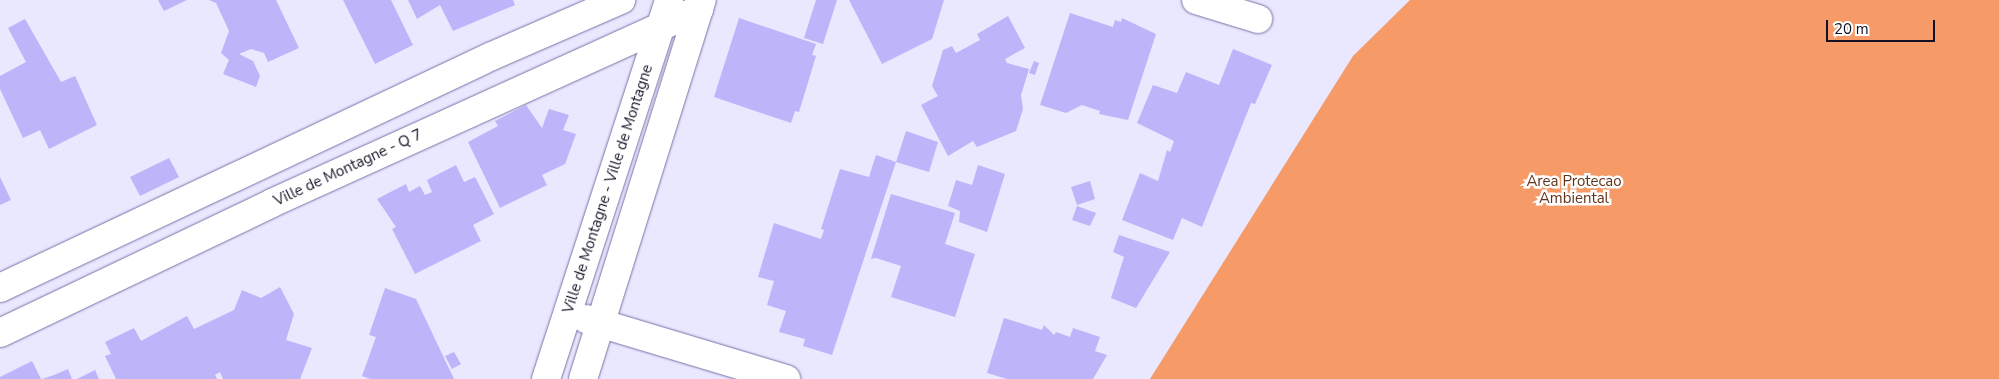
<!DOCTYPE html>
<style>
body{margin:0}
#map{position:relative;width:1999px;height:379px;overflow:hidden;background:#e9e8ff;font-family:"Nunito Sans",sans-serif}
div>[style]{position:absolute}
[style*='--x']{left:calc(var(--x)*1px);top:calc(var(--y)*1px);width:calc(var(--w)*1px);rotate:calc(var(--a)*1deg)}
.forest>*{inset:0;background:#f69a67}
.building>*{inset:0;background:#bdb5f9}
.roads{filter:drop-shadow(0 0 1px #7872a5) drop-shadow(0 0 1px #7872a5)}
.minor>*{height:28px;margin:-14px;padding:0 14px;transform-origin:14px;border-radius:14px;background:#fff}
span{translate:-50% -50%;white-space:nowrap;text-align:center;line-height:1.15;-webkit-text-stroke:5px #fff;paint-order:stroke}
.street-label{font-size:15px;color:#141124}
.park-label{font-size:15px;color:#613419}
.scale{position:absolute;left:1826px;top:20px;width:109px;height:22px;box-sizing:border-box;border:2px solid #141124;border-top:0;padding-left:6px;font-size:15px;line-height:18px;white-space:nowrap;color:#141124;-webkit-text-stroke:4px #fff;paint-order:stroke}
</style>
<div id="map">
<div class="forest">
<div style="clip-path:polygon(1410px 0,1999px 0,1999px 379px,1150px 379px,1353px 56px)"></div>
</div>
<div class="building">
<div style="clip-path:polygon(158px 0,187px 0,164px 11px)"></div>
<div style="clip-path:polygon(209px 0,276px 0,299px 48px,268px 62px,264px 53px,251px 49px,239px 54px,253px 61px,260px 76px,256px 87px,223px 74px,229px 60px,221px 53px,229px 31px,216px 3px)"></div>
<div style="clip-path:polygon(343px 0,391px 0,413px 45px,375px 64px)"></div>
<div style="clip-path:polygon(408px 0,513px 0,515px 5px,453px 31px,440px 5px,417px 19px)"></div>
<div style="clip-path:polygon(816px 0,837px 0,823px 44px,804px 38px)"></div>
<div style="clip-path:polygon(849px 0,944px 0,932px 39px,882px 64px)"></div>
<div style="clip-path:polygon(1070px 13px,1113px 27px,1115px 20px,1121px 22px,1122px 18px,1156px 34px,1128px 120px,1099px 114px,1100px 111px,1082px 105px,1066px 113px,1040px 105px)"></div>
<div style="clip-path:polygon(1008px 16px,1025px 48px,1005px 59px,1007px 63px,1029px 69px,1021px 95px,1023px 109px,1016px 131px,977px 147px,973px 141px,948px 156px,921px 105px,938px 96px,932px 86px,943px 50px,952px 46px,956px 53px,980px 40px,977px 34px)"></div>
<div style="clip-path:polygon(739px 18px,816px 44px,812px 55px,816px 56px,799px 112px,795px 111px,791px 123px,714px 97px)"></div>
<div style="clip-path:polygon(25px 19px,61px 82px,75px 76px,97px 125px,49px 149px,40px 130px,23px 138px,0 89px,0 76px,26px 62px,8px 28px)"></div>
<div style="clip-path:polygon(1233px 49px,1272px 65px,1255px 104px,1251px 103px,1202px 227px,1182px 218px,1173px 240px,1122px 220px,1140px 173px,1158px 181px,1167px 150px,1170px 152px,1174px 141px,1137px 123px,1153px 85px,1177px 93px,1186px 72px,1219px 85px)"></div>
<div style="clip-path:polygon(1034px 61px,1039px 63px,1035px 75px,1029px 73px)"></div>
<div style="clip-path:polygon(526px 105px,542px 128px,549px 109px,569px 115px,563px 130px,576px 134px,565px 164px,542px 175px,547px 185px,500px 208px,468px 142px,498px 126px,495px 121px)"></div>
<div style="clip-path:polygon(906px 131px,938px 142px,929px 172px,896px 162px)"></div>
<div style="clip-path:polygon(876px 155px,896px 162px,832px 355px,803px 346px,805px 339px,779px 332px,786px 311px,767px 305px,774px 281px,758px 277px,774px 223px,821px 239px,824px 230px,821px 229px,840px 169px,869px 177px)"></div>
<div style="clip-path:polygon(169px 158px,179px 177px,140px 196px,130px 177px)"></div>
<div style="clip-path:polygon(456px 165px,464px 182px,475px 177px,494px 214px,473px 225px,481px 241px,415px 274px,392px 229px,396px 227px,377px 199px,406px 184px,409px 192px,420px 186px,425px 195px,432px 192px,427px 180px)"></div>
<div style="clip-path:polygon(978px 165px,1005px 174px,987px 232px,959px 222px,960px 211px,948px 206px,956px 180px,972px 185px)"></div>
<div style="clip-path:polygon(0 177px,11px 200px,0 205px)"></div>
<div style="clip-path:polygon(1090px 181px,1095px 199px,1077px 205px,1071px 187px)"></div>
<div style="clip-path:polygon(891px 194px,955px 213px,945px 244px,975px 254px,955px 317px,891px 297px,901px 266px,876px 258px,871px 259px)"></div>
<div style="clip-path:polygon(1077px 206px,1096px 213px,1090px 226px,1072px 220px)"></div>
<div style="clip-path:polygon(1119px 235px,1170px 252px,1136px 308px,1111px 298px,1124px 257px,1113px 252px)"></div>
<div style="clip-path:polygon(280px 287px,294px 314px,286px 340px,312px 348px,300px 379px,223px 379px,220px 372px,215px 375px,217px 379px,116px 379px,105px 356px,111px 354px,105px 342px,134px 328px,141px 341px,187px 316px,194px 329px,234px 310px,242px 290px,261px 298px)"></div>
<div style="clip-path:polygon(385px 288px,416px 299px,454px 379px,370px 379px,362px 376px,376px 337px,369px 335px)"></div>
<div style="clip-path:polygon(1004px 318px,1042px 330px,1044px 325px,1054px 335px,1056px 332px,1070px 337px,1073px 328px,1100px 337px,1095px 351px,1107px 355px,1093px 379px,1007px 379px,987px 373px)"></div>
<div style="clip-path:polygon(454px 352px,461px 364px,452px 369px,445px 356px)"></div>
<div style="clip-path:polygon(32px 361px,41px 379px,0 379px,0 377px)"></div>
<div style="clip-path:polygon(68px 369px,72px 379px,42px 379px,54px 375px)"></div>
<div style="clip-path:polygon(95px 370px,99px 379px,77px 379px)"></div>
</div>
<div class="roads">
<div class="minor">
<div style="--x:1196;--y:0;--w:65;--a:17"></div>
<div style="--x:0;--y:288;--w:544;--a:-25.25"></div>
<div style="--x:492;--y:56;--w:141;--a:-23.5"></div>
<div style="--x:586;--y:319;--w:209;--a:16.7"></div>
<div style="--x:0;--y:333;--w:301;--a:-25.5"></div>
<div style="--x:272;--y:203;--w:469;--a:-24.4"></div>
<div style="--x:546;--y:379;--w:398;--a:-72"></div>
<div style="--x:583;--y:379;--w:397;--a:-72.6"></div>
</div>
</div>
<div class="street-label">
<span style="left:348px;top:168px;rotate:-25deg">Ville de Montagne - Q 7</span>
<span style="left:608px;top:189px;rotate:-72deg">Ville de Montagne - Ville de Montagne</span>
</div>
<div class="park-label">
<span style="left:1574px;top:190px">Area Protecao<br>Ambiental</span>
</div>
<div class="scale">20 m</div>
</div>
